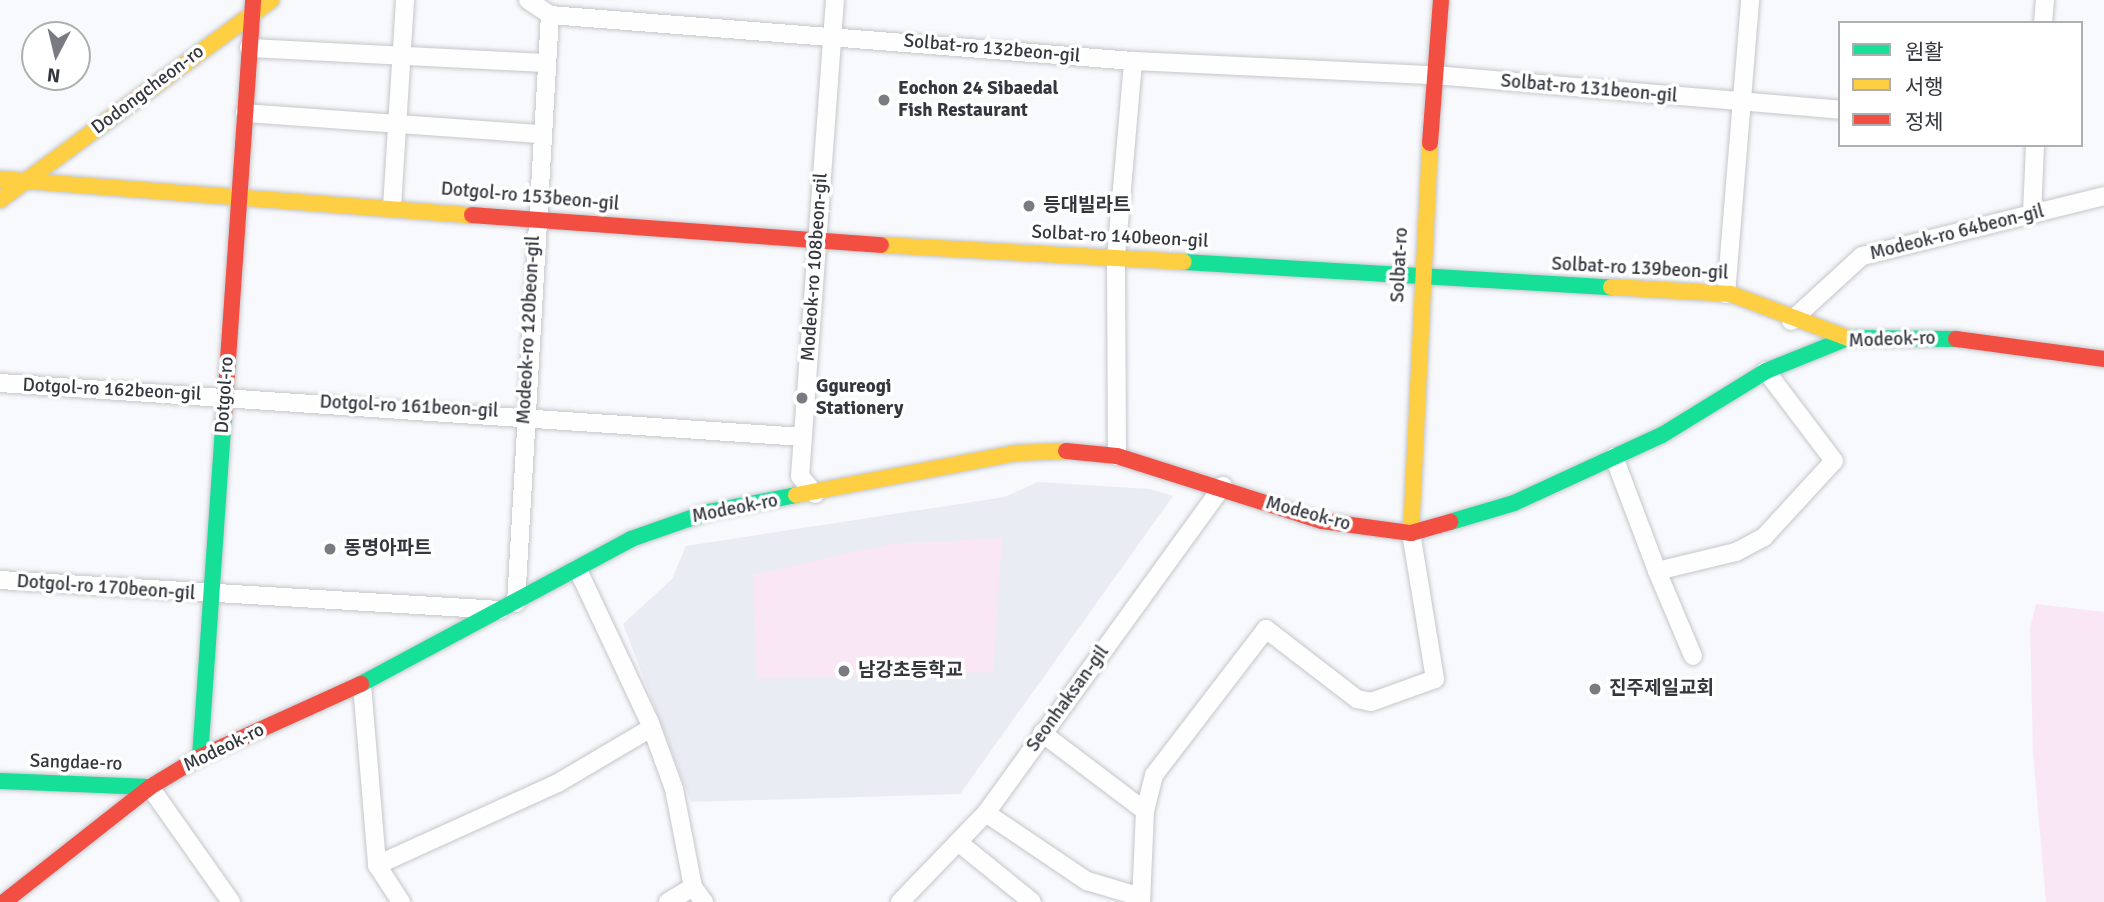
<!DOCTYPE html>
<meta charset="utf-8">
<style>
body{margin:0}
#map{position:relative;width:2104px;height:902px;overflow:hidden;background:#f8f9fc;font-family:Signika,"Noto Sans KR",sans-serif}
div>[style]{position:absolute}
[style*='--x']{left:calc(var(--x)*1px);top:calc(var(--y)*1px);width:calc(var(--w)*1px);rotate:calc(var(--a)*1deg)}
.built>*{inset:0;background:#e9ecf3}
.green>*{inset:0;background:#fae7f6}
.roads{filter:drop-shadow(0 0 2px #c4c6cc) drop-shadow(0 0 2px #c4c6cc)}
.street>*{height:18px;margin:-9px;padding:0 9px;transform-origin:9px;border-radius:9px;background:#fefeff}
.fast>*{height:16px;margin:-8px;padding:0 8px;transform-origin:8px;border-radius:8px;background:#16e098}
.slow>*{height:16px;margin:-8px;padding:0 8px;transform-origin:8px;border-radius:8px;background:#ffcf43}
.jam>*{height:16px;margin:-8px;padding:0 8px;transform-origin:8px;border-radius:8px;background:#f24e42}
.dots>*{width:19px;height:19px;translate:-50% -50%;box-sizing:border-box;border:4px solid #fff;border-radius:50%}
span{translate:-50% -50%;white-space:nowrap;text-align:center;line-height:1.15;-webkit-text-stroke:7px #fff;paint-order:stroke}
.street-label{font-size:19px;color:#35373f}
.poi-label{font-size:19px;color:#35373f;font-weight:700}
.left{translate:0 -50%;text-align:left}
.legend{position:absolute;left:1838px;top:21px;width:245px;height:126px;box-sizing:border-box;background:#fff;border:2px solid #aeafb2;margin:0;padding:9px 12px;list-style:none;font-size:21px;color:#35373f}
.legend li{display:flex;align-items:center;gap:14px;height:35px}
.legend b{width:35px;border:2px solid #aeafb2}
.north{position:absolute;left:21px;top:21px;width:70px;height:70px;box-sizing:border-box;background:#fff;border:2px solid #aeafb2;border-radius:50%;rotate:187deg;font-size:19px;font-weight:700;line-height:28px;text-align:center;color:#35373f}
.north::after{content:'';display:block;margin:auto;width:24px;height:32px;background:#797b81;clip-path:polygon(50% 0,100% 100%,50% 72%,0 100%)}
</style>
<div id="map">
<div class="built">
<div style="clip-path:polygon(1038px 482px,1150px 489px,1173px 496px,960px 794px,691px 802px,623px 624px,672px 579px,686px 546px,1005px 497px)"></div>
</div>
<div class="green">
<div style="clip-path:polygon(1002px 538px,993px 672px,757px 679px,753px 575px,891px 544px)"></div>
<div style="clip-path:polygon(2036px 604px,2104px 612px,2104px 902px,2046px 902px,2033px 753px,2030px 628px)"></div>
</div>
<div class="roads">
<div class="street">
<div style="--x:528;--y:0;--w:27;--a:34"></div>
<div style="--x:550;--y:15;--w:585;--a:4.51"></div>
<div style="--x:1133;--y:61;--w:302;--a:2.7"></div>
<div style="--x:1435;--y:75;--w:407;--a:4.9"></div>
<div style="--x:2043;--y:23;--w:23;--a:-85"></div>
<div style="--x:249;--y:48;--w:297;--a:2.9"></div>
<div style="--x:245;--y:113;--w:296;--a:4.1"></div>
<div style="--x:392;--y:207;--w:207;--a:-86.4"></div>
<div style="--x:2032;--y:214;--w:69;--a:-87.5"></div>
<div style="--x:1726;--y:294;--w:295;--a:-85.3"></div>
<div style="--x:1791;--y:321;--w:96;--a:-42.5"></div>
<div style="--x:1862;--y:256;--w:249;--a:-13.9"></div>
<div style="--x:0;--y:383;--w:804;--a:3.85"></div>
<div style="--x:1117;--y:456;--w:199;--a:-90.3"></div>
<div style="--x:1116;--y:257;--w:197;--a:-85"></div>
<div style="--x:1614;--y:457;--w:122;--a:69.3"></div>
<div style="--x:815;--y:494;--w:23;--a:-130"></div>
<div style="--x:800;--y:476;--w:477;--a:-85.8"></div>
<div style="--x:578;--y:570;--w:169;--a:64.8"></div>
<div style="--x:650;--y:723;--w:70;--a:70"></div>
<div style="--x:674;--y:789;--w:100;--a:79"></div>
<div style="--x:693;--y:887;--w:19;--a:54"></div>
<div style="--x:0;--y:580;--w:501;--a:3.43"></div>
<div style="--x:516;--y:603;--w:589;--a:-86.69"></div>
<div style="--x:1693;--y:656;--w:92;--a:-113"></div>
<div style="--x:1657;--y:571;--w:81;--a:-13.5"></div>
<div style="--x:1736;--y:552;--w:32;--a:-28"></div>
<div style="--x:1764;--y:537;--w:103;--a:-47.4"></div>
<div style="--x:1834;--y:461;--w:113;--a:-127.1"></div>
<div style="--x:362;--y:685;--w:181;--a:85.2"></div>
<div style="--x:377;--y:865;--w:44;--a:57"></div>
<div style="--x:1042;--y:733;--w:129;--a:37.1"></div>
<div style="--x:1145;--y:811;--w:91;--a:92.5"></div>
<div style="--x:150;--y:787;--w:141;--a:54.8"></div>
<div style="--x:1145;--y:811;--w:37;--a:-76"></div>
<div style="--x:1154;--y:775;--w:184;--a:-52.5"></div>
<div style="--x:1266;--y:629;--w:115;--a:37.6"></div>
<div style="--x:1357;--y:699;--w:14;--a:12"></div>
<div style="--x:1371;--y:702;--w:68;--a:-19.8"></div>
<div style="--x:1435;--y:679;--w:148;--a:-99.3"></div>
<div style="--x:986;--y:813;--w:122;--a:34"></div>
<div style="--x:1087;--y:881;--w:56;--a:16.5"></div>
<div style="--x:958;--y:842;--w:95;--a:39"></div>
<div style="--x:377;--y:865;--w:199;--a:-24.4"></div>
<div style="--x:558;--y:783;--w:108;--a:-30.6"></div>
<div style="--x:668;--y:902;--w:29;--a:-31"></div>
<div style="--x:900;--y:902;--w:124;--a:-46"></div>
<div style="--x:986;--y:813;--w:404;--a:-54.1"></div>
</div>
<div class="fast">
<div style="--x:1184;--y:262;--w:428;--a:3.4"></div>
<div style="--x:1450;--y:522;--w:67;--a:-16.5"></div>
<div style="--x:1514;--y:503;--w:163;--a:-24.7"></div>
<div style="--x:1662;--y:435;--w:122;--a:-31.6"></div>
<div style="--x:1766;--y:371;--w:88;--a:-21.9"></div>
<div style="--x:1848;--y:338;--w:108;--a:0.5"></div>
<div style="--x:361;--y:684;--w:306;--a:-28.2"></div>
<div style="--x:631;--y:539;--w:82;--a:-19.3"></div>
<div style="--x:708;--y:512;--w:90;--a:-10.9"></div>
<div style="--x:200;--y:757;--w:341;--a:-86"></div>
<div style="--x:0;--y:781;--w:150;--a:2.3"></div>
</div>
<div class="slow">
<div style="--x:0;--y:179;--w:473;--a:4.4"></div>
<div style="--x:0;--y:200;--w:337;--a:-36.4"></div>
<div style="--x:881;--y:245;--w:303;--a:3.2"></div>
<div style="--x:1611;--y:287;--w:120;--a:3.3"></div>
<div style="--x:1731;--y:294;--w:125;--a:20.6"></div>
<div style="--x:796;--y:495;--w:225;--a:-10.8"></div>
<div style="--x:1017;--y:453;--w:49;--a:-2.3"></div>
<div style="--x:1411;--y:533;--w:390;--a:-87.2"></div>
</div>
<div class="jam">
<div style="--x:1430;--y:143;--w:143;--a:-85.6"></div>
<div style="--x:472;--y:215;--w:410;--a:4.2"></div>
<div style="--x:1956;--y:339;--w:149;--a:7.7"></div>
<div style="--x:224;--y:417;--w:418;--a:-86"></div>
<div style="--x:1066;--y:451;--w:51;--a:5.6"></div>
<div style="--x:1117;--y:456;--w:215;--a:17.6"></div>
<div style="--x:1322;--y:521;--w:90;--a:7.7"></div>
<div style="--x:1411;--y:533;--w:41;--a:-15.8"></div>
<div style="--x:4;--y:902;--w:186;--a:-38.2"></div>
<div style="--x:150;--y:787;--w:58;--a:-31"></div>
<div style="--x:200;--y:757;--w:177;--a:-24.4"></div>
</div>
</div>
<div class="dots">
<div style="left:884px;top:100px;background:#797b81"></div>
<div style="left:1029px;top:206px;background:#797b81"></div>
<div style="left:802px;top:398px;background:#797b81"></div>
<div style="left:330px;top:549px;background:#797b81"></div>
<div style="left:844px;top:671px;background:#797b81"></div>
<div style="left:1595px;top:689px;background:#797b81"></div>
</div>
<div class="street-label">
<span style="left:992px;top:49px;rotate:5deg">Solbat-ro 132beon-gil</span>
<span style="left:1589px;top:89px;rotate:5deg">Solbat-ro 131beon-gil</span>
<span style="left:148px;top:90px;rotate:-37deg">Dodongcheon-ro</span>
<span style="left:530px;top:197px;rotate:5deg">Dotgol-ro 153beon-gil</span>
<span style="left:1957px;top:233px;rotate:-14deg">Modeok-ro 64beon-gil</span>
<span style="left:1120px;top:237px;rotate:3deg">Solbat-ro 140beon-gil</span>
<span style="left:1400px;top:265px;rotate:-87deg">Solbat-ro</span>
<span style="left:815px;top:267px;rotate:-86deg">Modeok-ro 108beon-gil</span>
<span style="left:1640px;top:269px;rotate:3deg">Solbat-ro 139beon-gil</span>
<span style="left:529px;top:330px;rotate:-87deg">Modeok-ro 120beon-gil</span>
<span style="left:1892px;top:340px;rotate:-2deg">Modeok-ro</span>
<span style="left:112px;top:390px;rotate:3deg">Dotgol-ro 162beon-gil</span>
<span style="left:225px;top:395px;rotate:-86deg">Dotgol-ro</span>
<span style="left:409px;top:407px;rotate:3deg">Dotgol-ro 161beon-gil</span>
<span style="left:735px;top:509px;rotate:-11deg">Modeok-ro</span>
<span style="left:1308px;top:514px;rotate:15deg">Modeok-ro</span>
<span style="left:106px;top:588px;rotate:4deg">Dotgol-ro 170beon-gil</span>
<span style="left:1068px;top:699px;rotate:-54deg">Seonhaksan-gil</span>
<span style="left:224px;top:748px;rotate:-26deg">Modeok-ro</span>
<span style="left:76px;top:763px;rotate:2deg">Sangdae-ro</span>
</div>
<div class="poi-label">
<span class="left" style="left:898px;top:100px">Eochon 24 Sibaedal<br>Fish Restaurant</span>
<span class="left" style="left:1043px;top:206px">등대빌라트</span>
<span class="left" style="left:816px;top:398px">Ggureogi<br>Stationery</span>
<span class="left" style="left:344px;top:549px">동명아파트</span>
<span class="left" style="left:858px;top:671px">남강초등학교</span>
<span class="left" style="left:1609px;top:689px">진주제일교회</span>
</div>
<ul class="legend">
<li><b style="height:9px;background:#16e098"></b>원활</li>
<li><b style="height:9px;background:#ffcf43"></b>서행</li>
<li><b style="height:9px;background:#f24e42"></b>정체</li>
</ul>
<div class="north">N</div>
</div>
